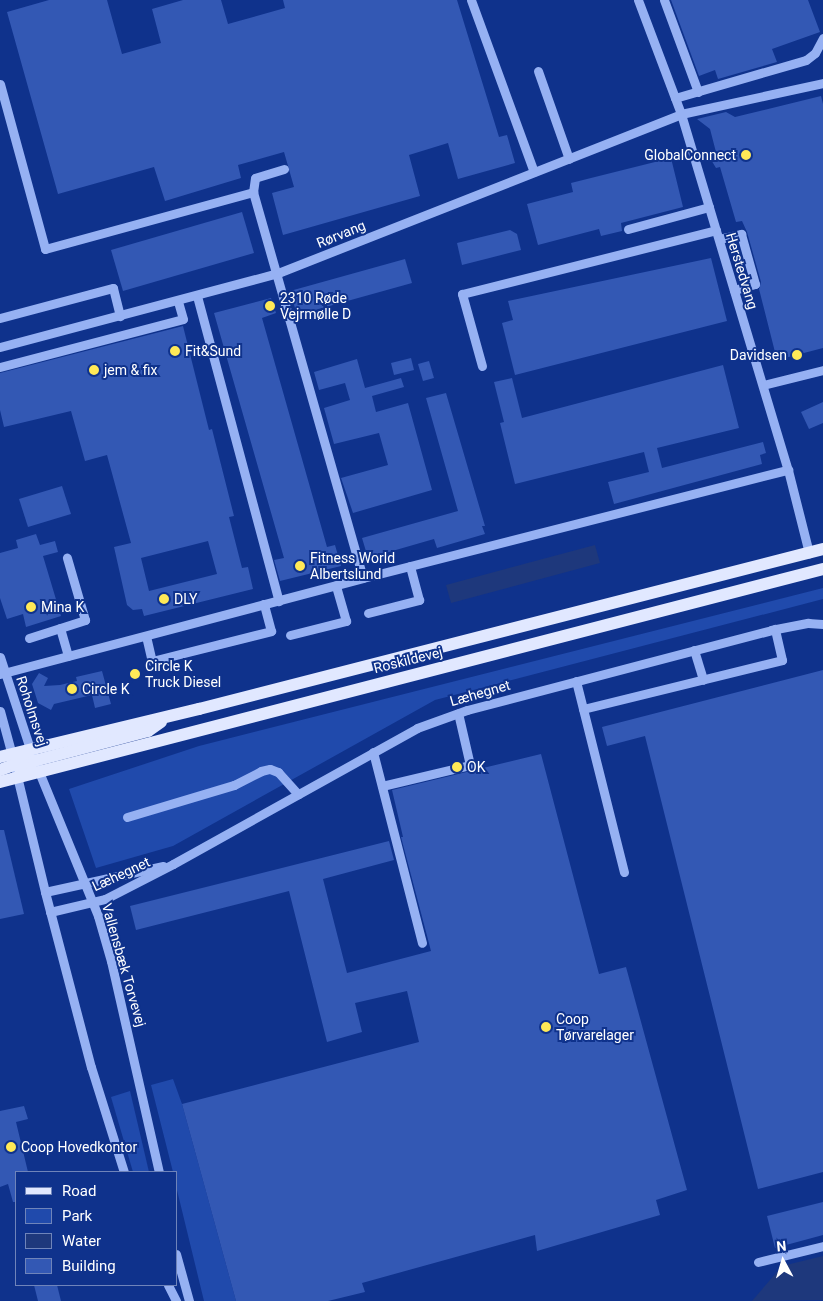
<!DOCTYPE html>
<meta charset="utf-8">
<style>
body{margin:0}
#map{position:relative;width:823px;height:1301px;overflow:hidden;background:#0f328c;font-family:Roboto,sans-serif}
div>[style]{position:absolute}
[style*='--x']{left:calc(var(--x)*1px);top:calc(var(--y)*1px);width:calc(var(--w)*1px);rotate:calc(var(--a)*1deg)}
.green>*{inset:0;background:#204aac}
.water>*{inset:0;background:#1e387c}
.building>*{inset:0;background:#3358b4}
.minor>*{height:9px;margin:-4.5px;padding:0 4.5px;transform-origin:4.5px;border-radius:4.5px;background:#96b1f3}
.major>*{height:12px;margin:-6px;padding:0 6px;transform-origin:6px;border-radius:6px;background:#e1e8ff}
.dots>*{width:14px;height:14px;translate:-50% -50%;box-sizing:border-box;border:2px solid #0f328c;border-radius:50%}
span{translate:-50% -50%;white-space:nowrap;text-align:center;line-height:1.15;-webkit-text-stroke:4px #0f328c;paint-order:stroke}
.poi-label{font-size:14px;color:#fff}
.right{translate:-100% -50%;text-align:right}
.left{translate:0 -50%;text-align:left}
.street-label{font-size:14px;color:#fff}
.legend{position:absolute;left:15px;top:1171px;width:162px;height:115px;box-sizing:border-box;background:#0f328c;border:1px solid #6f84ba;margin:0;padding:6px 9px;list-style:none;font-size:15px;color:#fff}
.legend li{display:flex;align-items:center;gap:10px;height:25px}
.legend b{width:25px;border:1px solid #6f84ba}
.north{position:absolute;left:758px;top:1236px;width:50px;height:50px;-webkit-text-stroke:4px #0f328c;paint-order:stroke;rotate:354deg;font-size:14px;font-weight:700;line-height:20px;text-align:center;color:#fff}
.north::after{content:'';display:block;margin:auto;width:18px;height:22px;background:#fff;clip-path:polygon(50% 0,100% 100%,50% 72%,0 100%)}
</style>
<div id="map">
<div class="green">
<div style="clip-path:polygon(823px 588px,823px 599px,435px 700px,173px 846px,96px 868px,69px 789px,199px 746px)"></div>
<div style="clip-path:polygon(173px 1079px,182px 1104px,236px 1301px,204px 1301px,176px 1186px,176px 1172px,173px 1172px,151px 1085px)"></div>
<div style="clip-path:polygon(130px 1091px,149px 1172px,133px 1172px,111px 1097px)"></div>
</div>
<div class="water">
<div style="clip-path:polygon(595px 545px,600px 563px,451px 603px,446px 585px)"></div>
<div style="clip-path:polygon(823px 1256px,823px 1300px,752px 1301px,782px 1266px)"></div>
</div>
<div class="building">
<div style="clip-path:polygon(49px 0,107px 0,122px 54px,161px 43px,152px 9px,183px 0,221px 0,228px 24px,285px 8px,283px 0,457px 0,499px 137px,507px 135px,515px 163px,458px 179px,448px 143px,409px 155px,420px 196px,283px 235px,272px 193px,294px 187px,284px 152px,238px 165px,241px 178px,165px 201px,154px 167px,58px 194px,7px 12px)"></div>
<div style="clip-path:polygon(671px 0,808px 0,820px 32px,772px 49px,777px 62px,718px 79px,715px 70px,699px 76px)"></div>
<div style="clip-path:polygon(821px 96px,823px 104px,823px 348px,777px 360px,759px 289px,761px 282px,747px 232px,742px 221px,736px 222px,720px 167px,716px 168px,710px 158px,717px 156px,710px 129px,697px 119px,726px 112px,735px 117px)"></div>
<div style="clip-path:polygon(671px 158px,683px 207px,621px 223px,622px 231px,601px 236px,599px 229px,538px 245px,527px 204px,573px 192px,571px 183px)"></div>
<div style="clip-path:polygon(242px 212px,254px 253px,123px 291px,111px 250px)"></div>
<div style="clip-path:polygon(510px 230px,517px 234px,521px 250px,462px 265px,457px 243px)"></div>
<div style="clip-path:polygon(711px 258px,727px 321px,515px 375px,502px 323px,513px 320px,508px 301px)"></div>
<div style="clip-path:polygon(405px 259px,412px 283px,297px 315px,290px 291px)"></div>
<div style="clip-path:polygon(271px 298px,276px 313px,262px 318px,327px 547px,335px 545px,341px 566px,280px 581px,274px 560px,284px 558px,214px 313px)"></div>
<div style="clip-path:polygon(evenodd,183px 326px,209px 430px,212px 429px,234px 516px,229px 517px,242px 568px,248px 567px,253px 589px,144px 616px,142px 609px,133px 610px,127px 605px,114px 547px,131px 543px,107px 455px,85px 461px,71px 411px,4px 427px,0 410px,0 373px,183px 326px,208px 541px,217px 574px,149px 591px,141px 558px,208px 541px)"></div>
<div style="clip-path:polygon(411px 358px,414px 370px,394px 375px,391px 363px)"></div>
<div style="clip-path:polygon(357px 359px,365px 388px,401px 378px,404px 387px,372px 396px,376px 412px,408px 403px,432px 490px,353px 513px,341px 478px,388px 465px,379px 433px,334px 444px,324px 408px,350px 400px,345px 383px,319px 390px,314px 372px)"></div>
<div style="clip-path:polygon(429px 361px,434px 378px,423px 381px,418px 364px)"></div>
<div style="clip-path:polygon(723px 365px,739px 428px,657px 448px,662px 468px,763px 442px,766px 453px,760px 455px,762px 464px,614px 504px,608px 482px,649px 472px,644px 452px,515px 484px,500px 423px,504px 422px,494px 382px,512px 378px,522px 418px)"></div>
<div style="clip-path:polygon(446px 393px,485px 526px,482px 526px,485px 534px,437px 548px,434px 539px,368px 558px,362px 538px,458px 511px,426px 398px)"></div>
<div style="clip-path:polygon(823px 402px,823px 423px,809px 429px,801px 412px)"></div>
<div style="clip-path:polygon(62px 486px,71px 514px,28px 527px,19px 499px)"></div>
<div style="clip-path:polygon(36px 534px,40px 545px,55px 541px,58px 552px,43px 556px,61px 616px,26px 627px,23px 614px,7px 619px,0 598px,0 553px,18px 548px,16px 540px)"></div>
<div style="clip-path:polygon(823px 670px,823px 1172px,758px 1189px,645px 736px,607px 746px,602px 727px)"></div>
<div style="clip-path:polygon(102px 671px,111px 704px,95px 708px,92px 695px,54px 704px,51px 710px,38px 703px,32px 684px,39px 673px,48px 678px,44px 686px,60px 685px,77px 681px,76px 677px)"></div>
<div style="clip-path:polygon(541px 754px,599px 974px,626px 967px,687px 1190px,656px 1200px,660px 1215px,537px 1251px,535px 1235px,362px 1283px,365px 1292px,328px 1301px,236px 1301px,182px 1104px,419px 1042px,407px 991px,355px 1003px,362px 1032px,327px 1042px,289px 891px,136px 930px,130px 906px,389px 841px,394px 860px,323px 879px,347px 973px,431px 951px,401px 837px,403px 837px,392px 790px)"></div>
<div style="clip-path:polygon(0 830px,4px 830px,24px 914px,0 919px)"></div>
<div style="clip-path:polygon(24px 1106px,28px 1119px,16px 1122px,28px 1172px,16px 1172px,16px 1202px,13px 1202px,8px 1184px,0 1187px,0 1111px)"></div>
<div style="clip-path:polygon(823px 1202px,823px 1235px,775px 1248px,767px 1216px)"></div>
<div style="clip-path:polygon(34px 1285px,57px 1285px,61px 1301px,38px 1301px)"></div>
</div>
<div class="minor">
<div style="--x:471;--y:0;--w:183;--a:69.9"></div>
<div style="--x:638;--y:0;--w:122;--a:69.3"></div>
<div style="--x:681;--y:114;--w:372;--a:73.3"></div>
<div style="--x:788;--y:470;--w:86;--a:75.8"></div>
<div style="--x:664;--y:0;--w:98;--a:69.7"></div>
<div style="--x:538;--y:71;--w:93;--a:70.6"></div>
<div style="--x:0;--y:84;--w:171;--a:74.7"></div>
<div style="--x:45;--y:249;--w:216;--a:-15.3"></div>
<div style="--x:675;--y:98;--w:136;--a:-16.2"></div>
<div style="--x:806;--y:60;--w:11;--a:-38"></div>
<div style="--x:815;--y:53;--w:17;--a:-62"></div>
<div style="--x:284;--y:169;--w:30;--a:163"></div>
<div style="--x:255;--y:178;--w:14;--a:98"></div>
<div style="--x:253;--y:192;--w:401;--a:74.1"></div>
<div style="--x:628;--y:229;--w:84;--a:-15.2"></div>
<div style="--x:719;--y:239;--w:23;--a:-13"></div>
<div style="--x:741;--y:234;--w:52;--a:74.4"></div>
<div style="--x:755;--y:284;--w:22;--a:164"></div>
<div style="--x:197;--y:296;--w:316;--a:75"></div>
<div style="--x:0;--y:318;--w:117;--a:-14.9"></div>
<div style="--x:113;--y:288;--w:29;--a:76"></div>
<div style="--x:0;--y:347;--w:288;--a:-14.9"></div>
<div style="--x:278;--y:273;--w:433;--a:-21.5"></div>
<div style="--x:681;--y:114;--w:145;--a:-12.3"></div>
<div style="--x:482;--y:366;--w:75;--a:-105.5"></div>
<div style="--x:462;--y:294;--w:262;--a:-14.1"></div>
<div style="--x:0;--y:367;--w:189;--a:-14.7"></div>
<div style="--x:183;--y:319;--w:19;--a:-106"></div>
<div style="--x:763;--y:385;--w:62;--a:-14"></div>
<div style="--x:368;--y:613;--w:53;--a:-14.3"></div>
<div style="--x:419;--y:600;--w:35;--a:-105"></div>
<div style="--x:60;--y:628;--w:29;--a:74"></div>
<div style="--x:290;--y:635;--w:58;--a:-14"></div>
<div style="--x:346;--y:621;--w:37;--a:-106"></div>
<div style="--x:146;--y:636;--w:26;--a:77"></div>
<div style="--x:152;--y:661;--w:123;--a:-14.1"></div>
<div style="--x:271;--y:631;--w:28;--a:-105"></div>
<div style="--x:29;--y:638;--w:59;--a:-17.8"></div>
<div style="--x:85;--y:620;--w:65;--a:-106.2"></div>
<div style="--x:694;--y:650;--w:31;--a:73"></div>
<div style="--x:0;--y:657;--w:103;--a:71.9"></div>
<div style="--x:0;--y:674;--w:375;--a:-14.8"></div>
<div style="--x:363;--y:578;--w:439;--a:-14.3"></div>
<div style="--x:576;--y:681;--w:197;--a:75.9"></div>
<div style="--x:583;--y:709;--w:205;--a:-13.8"></div>
<div style="--x:782;--y:660;--w:32;--a:-103"></div>
<div style="--x:0;--y:711;--w:50;--a:74.8"></div>
<div style="--x:373;--y:752;--w:197;--a:75.6"></div>
<div style="--x:37;--y:767;--w:161;--a:67.7"></div>
<div style="--x:98;--y:916;--w:47;--a:73.9"></div>
<div style="--x:111;--y:961;--w:216;--a:77.2"></div>
<div style="--x:16;--y:772;--w:123;--a:76.4"></div>
<div style="--x:45;--y:892;--w:181;--a:75.3"></div>
<div style="--x:91;--y:1067;--w:110;--a:72.6"></div>
<div style="--x:382;--y:786;--w:90;--a:-13.4"></div>
<div style="--x:470;--y:765;--w:53;--a:-103"></div>
<div style="--x:127;--y:817;--w:112;--a:-16.7"></div>
<div style="--x:234;--y:785;--w:30;--a:-27"></div>
<div style="--x:261;--y:771;--w:9;--a:-13"></div>
<div style="--x:270;--y:769;--w:9;--a:21"></div>
<div style="--x:278;--y:772;--w:30;--a:48"></div>
<div style="--x:45;--y:892;--w:121;--a:-12.4"></div>
<div style="--x:50;--y:912;--w:57;--a:-13.3"></div>
<div style="--x:105;--y:899;--w:76;--a:-27.2"></div>
<div style="--x:173;--y:864;--w:279;--a:-29.1"></div>
<div style="--x:417;--y:728;--w:53;--a:-19.8"></div>
<div style="--x:467;--y:710;--w:314;--a:-14.7"></div>
<div style="--x:771;--y:630;--w:38;--a:-11"></div>
<div style="--x:808;--y:623;--w:15;--a:4"></div>
<div style="--x:176;--y:1254;--w:49;--a:74.5"></div>
<div style="--x:758;--y:1262;--w:67;--a:-13.8"></div>
<div style="--x:168;--y:1285;--w:18;--a:63"></div>
</div>
<div class="major">
<div style="--x:0;--y:757;--w:205;--a:-13.6"></div>
<div style="--x:199;--y:709;--w:644;--a:-14.38"></div>
<div style="--x:0;--y:770;--w:15;--a:-20"></div>
<div style="--x:14;--y:765;--w:21;--a:-43"></div>
<div style="--x:18;--y:777;--w:11;--a:-56"></div>
<div style="--x:24;--y:768;--w:12;--a:-35"></div>
<div style="--x:34;--y:761;--w:118;--a:-14.7"></div>
<div style="--x:148;--y:731;--w:16;--a:-35"></div>
<div style="--x:0;--y:782;--w:850;--a:-14.51"></div>
</div>
<div class="dots">
<div style="left:746px;top:155px;background:#ffe957"></div>
<div style="left:270px;top:306px;background:#ffe957"></div>
<div style="left:175px;top:351px;background:#ffe957"></div>
<div style="left:797px;top:355px;background:#ffe957"></div>
<div style="left:94px;top:370px;background:#ffe957"></div>
<div style="left:300px;top:566px;background:#ffe957"></div>
<div style="left:164px;top:599px;background:#ffe957"></div>
<div style="left:31px;top:607px;background:#ffe957"></div>
<div style="left:135px;top:674px;background:#ffe957"></div>
<div style="left:72px;top:689px;background:#ffe957"></div>
<div style="left:457px;top:767px;background:#ffe957"></div>
<div style="left:546px;top:1027px;background:#ffe957"></div>
<div style="left:11px;top:1147px;background:#ffe957"></div>
</div>
<div class="poi-label">
<span class="right" style="left:736px;top:155px">GlobalConnect</span>
<span class="left" style="left:280px;top:306px">2310 Røde<br>Vejrmølle D</span>
<span class="left" style="left:185px;top:351px">Fit&amp;Sund</span>
<span class="right" style="left:787px;top:355px">Davidsen</span>
<span class="left" style="left:104px;top:370px">jem &amp; fix</span>
<span class="left" style="left:310px;top:566px">Fitness World<br>Albertslund</span>
<span class="left" style="left:174px;top:599px">DLY</span>
<span class="left" style="left:41px;top:607px">Mina K</span>
<span class="left" style="left:145px;top:674px">Circle K<br>Truck Diesel</span>
<span class="left" style="left:82px;top:689px">Circle K</span>
<span class="left" style="left:467px;top:767px">OK</span>
<span class="left" style="left:556px;top:1027px">Coop<br>Tørvarelager</span>
<span class="left" style="left:21px;top:1147px">Coop Hovedkontor</span>
</div>
<div class="street-label">
<span style="left:341px;top:234px;rotate:-22deg">Rørvang</span>
<span style="left:742px;top:271px;rotate:73deg">Herstedvang</span>
<span style="left:408px;top:660px;rotate:-14deg">Roskildevej</span>
<span style="left:480px;top:693px;rotate:-16deg">Læhegnet</span>
<span style="left:32px;top:711px;rotate:72deg">Roholmsvej</span>
<span style="left:121px;top:874px;rotate:-25deg">Læhegnet</span>
<span style="left:124px;top:965px;rotate:74deg">Vallensbæk Torvevej</span>
</div>
<ul class="legend">
<li><b style="height:6px;background:#e1e8ff"></b>Road</li>
<li><b style="height:14px;background:#204aac"></b>Park</li>
<li><b style="height:14px;background:#1e387c"></b>Water</li>
<li><b style="height:14px;background:#3358b4"></b>Building</li>
</ul>
<div class="north">N</div>
</div>
